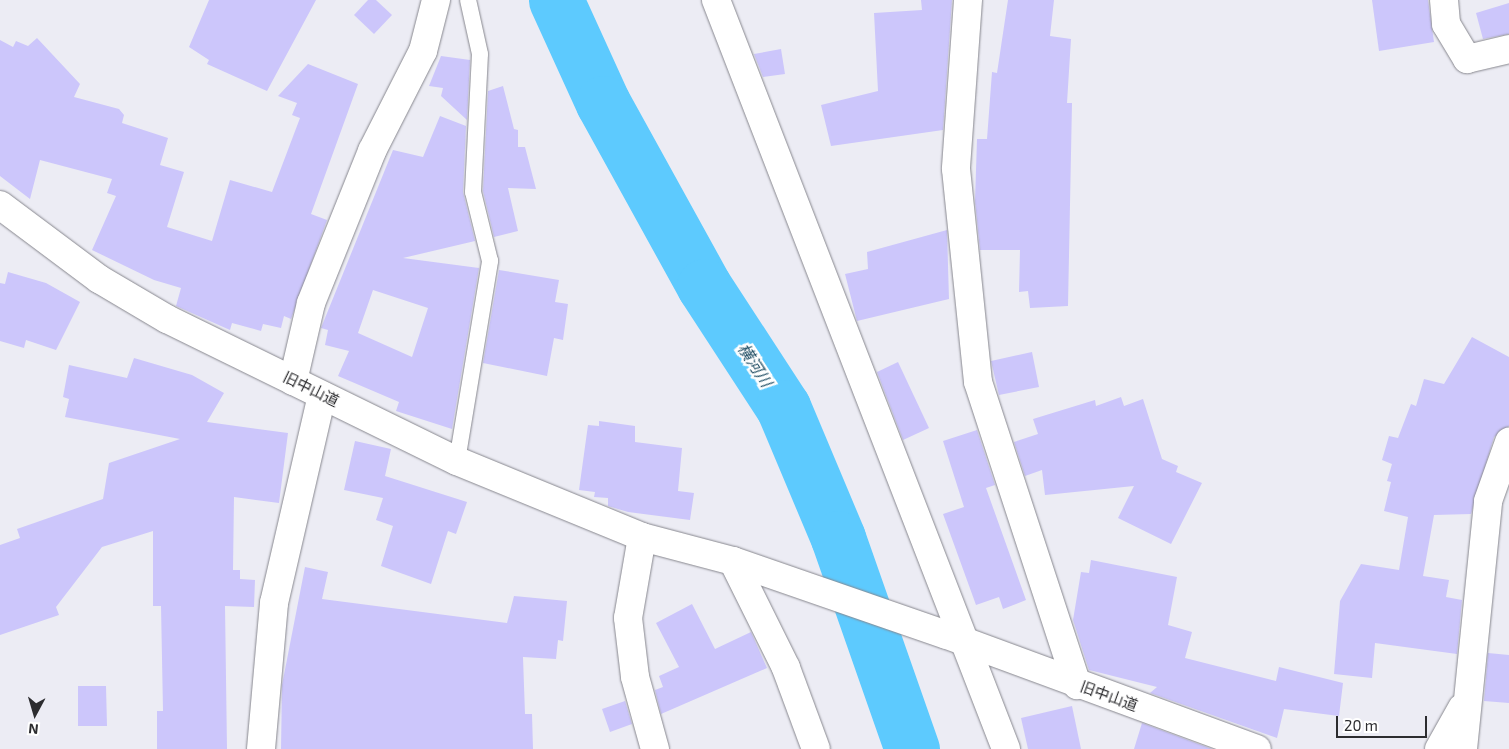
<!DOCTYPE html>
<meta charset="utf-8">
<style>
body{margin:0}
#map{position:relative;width:1509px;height:749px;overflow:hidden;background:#ececf4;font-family:"Exo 2","Noto Sans JP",sans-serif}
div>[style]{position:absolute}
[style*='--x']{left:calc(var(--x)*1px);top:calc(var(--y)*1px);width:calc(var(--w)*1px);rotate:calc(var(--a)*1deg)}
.river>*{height:55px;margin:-27.5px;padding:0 27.5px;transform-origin:27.5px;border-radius:27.5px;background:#5dcafe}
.building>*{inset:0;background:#ccc6fb}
.roads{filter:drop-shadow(0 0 1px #87878e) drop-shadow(0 0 1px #87878e)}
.service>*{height:16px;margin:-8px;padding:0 8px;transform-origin:8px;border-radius:8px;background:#fff}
.minor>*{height:28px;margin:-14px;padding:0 14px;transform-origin:14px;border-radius:14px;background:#fff}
span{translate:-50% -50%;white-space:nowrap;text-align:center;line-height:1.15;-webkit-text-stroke:5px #fff;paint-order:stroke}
.street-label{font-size:15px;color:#2c2c2f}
.water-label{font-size:16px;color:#235066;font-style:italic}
.north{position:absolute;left:10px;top:689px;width:50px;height:50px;-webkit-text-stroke:4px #fff;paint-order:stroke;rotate:186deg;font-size:14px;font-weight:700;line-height:20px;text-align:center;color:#2c2c2f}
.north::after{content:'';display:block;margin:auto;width:18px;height:22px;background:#2c2c2f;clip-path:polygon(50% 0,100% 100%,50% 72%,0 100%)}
.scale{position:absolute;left:1336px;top:716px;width:91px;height:22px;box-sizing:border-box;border:2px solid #2c2c2f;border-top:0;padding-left:6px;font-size:15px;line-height:18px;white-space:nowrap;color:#2c2c2f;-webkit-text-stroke:4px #fff;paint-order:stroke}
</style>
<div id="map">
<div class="river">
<div style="--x:556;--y:0;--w:113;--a:65.5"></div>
<div style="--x:603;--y:103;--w:209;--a:61.1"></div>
<div style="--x:704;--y:286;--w:145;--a:56.9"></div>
<div style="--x:783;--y:407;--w:142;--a:67.2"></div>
<div style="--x:838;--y:538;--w:224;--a:70.7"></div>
</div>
<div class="building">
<div style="clip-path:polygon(209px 0,316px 0,267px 91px,207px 64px,209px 60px,189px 47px)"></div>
<div style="clip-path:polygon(368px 0,376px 0,392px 15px,374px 34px,354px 15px)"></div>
<div style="clip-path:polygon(921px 0,952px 0,943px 130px,831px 146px,821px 105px,878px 91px,874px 13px,922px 10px)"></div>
<div style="clip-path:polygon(1008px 0,1054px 0,1050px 36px,1071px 39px,1067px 103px,1072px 103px,1068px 306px,1030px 308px,1028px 291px,1019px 292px,1020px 250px,980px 250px,975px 201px,977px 139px,987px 139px,992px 72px,997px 73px)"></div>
<div style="clip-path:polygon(1372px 0,1428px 0,1434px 42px,1379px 51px)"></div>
<div style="clip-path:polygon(1509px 3px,1509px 34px,1483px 39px,1476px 13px)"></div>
<div style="clip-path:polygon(37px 38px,80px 84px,74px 97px,119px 109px,124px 115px,122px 123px,168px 138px,160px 165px,184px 172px,167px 227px,212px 241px,230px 180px,272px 192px,300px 118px,292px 115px,297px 103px,278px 96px,308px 64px,358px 84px,311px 214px,327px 220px,291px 319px,284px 316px,281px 328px,263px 324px,261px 331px,232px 323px,230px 330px,176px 306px,181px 288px,154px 280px,92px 250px,116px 196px,107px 193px,112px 179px,40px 160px,30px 199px,0 176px,0 40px,13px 47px,16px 41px,28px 46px)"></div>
<div style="clip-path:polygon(781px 49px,785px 74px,763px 77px,754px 54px)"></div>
<div style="clip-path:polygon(441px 56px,470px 60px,467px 120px,441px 96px,443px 88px,429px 86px)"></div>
<div style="clip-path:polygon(503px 86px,514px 129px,518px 130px,518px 147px,525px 147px,536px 189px,508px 188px,518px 231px,494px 237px,483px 191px,488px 91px)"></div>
<div style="clip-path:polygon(evenodd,440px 116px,466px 126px,463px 192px,475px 241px,403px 258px,479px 268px,452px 429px,396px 411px,399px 402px,338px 376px,349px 351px,325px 345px,328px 330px,321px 328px,393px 150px,423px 157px,440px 116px,373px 290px,428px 308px,412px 357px,358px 333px,373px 290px)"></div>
<div style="clip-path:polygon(947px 230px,949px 299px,857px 321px,845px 274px,868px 269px,867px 252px)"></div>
<div style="clip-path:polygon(499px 270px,559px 280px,555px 302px,568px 304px,563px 340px,554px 338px,547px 376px,483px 363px)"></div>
<div style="clip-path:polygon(8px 272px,46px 283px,80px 302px,56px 350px,26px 340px,24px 348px,0 341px,0 283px,5px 284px)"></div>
<div style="clip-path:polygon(1472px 337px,1509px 357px,1509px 426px,1494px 437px,1471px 514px,1434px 515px,1423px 576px,1449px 580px,1446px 597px,1462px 600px,1457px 654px,1375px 643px,1372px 678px,1334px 674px,1340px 601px,1361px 564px,1399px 570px,1408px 517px,1384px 511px,1391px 482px,1387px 481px,1392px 464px,1382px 460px,1389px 436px,1398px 438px,1411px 404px,1416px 406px,1424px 379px,1444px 384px)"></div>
<div style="clip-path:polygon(1032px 352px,1039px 387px,999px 395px,991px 361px)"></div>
<div style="clip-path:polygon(134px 358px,192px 375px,224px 393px,207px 422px,288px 433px,279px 503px,234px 497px,233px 570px,240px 570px,240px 579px,255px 580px,254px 607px,225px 606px,227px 749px,157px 749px,157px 711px,163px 711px,161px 606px,153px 606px,153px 531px,102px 547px,56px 607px,59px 615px,0 635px,0 545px,20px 538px,17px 529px,103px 499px,109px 463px,180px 439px,65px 417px,69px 399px,63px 397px,69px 365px,127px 378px)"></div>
<div style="clip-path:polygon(898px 362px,929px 428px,903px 440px,877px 372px)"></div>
<div style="clip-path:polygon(1121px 397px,1124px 406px,1143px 399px,1162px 459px,1178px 466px,1176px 472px,1202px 483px,1171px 544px,1118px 518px,1134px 486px,1045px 495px,1042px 470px,1025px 476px,1014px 442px,1038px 434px,1033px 419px,1095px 400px,1096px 406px)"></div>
<div style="clip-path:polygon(599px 421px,635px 426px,635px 442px,682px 448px,678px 491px,694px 493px,690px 520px,628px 512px,608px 506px,608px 498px,594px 497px,595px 492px,579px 490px,588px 425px,599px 426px)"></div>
<div style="clip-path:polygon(977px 430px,995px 485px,986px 488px,1026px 600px,1003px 609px,999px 597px,976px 605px,943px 514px,964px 507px,943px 441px)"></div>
<div style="clip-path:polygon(355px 441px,391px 449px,385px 476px,467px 502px,456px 534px,448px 531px,431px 584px,381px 566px,393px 526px,376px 520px,383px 498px,344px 490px)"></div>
<div style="clip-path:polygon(1091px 560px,1177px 577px,1168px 625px,1192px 632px,1185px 658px,1276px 681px,1279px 667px,1343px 683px,1339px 716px,1284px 709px,1277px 738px,1150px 693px,1157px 687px,1089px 670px,1073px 620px,1081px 572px,1089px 573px)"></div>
<div style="clip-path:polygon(305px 567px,328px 572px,322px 599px,507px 623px,514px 596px,567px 601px,563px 641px,558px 640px,556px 659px,523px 657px,525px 714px,532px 714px,533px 749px,281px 749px,282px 685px)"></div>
<div style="clip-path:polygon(692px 604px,715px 649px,751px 632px,767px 668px,661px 714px,655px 690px,663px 687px,659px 676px,679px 667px,656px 623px)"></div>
<div style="clip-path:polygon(1488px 653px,1509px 655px,1509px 703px,1484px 701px)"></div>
<div style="clip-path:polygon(78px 686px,106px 686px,107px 726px,78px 726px)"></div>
<div style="clip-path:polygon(625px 701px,632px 724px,610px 732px,602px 709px)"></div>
<div style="clip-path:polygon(1072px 706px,1081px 749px,1028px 749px,1021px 718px)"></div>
<div style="clip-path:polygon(1142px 723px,1212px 749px,1134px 749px)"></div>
</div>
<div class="roads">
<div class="service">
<div style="--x:457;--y:461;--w:203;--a:-80.6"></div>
<div style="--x:490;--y:261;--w:71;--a:-103.8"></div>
<div style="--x:473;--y:192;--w:138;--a:-87.1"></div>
<div style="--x:480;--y:54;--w:55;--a:-102.5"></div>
</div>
<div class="minor">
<div style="--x:716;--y:0;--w:803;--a:68.83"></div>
<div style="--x:968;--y:0;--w:169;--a:94.1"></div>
<div style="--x:956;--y:169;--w:214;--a:84.1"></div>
<div style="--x:978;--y:382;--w:319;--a:71.9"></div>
<div style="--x:1444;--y:0;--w:24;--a:85"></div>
<div style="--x:1446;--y:24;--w:41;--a:59"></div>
<div style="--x:1467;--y:59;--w:43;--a:-13.4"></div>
<div style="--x:0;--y:205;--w:124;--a:36.8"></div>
<div style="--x:99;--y:279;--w:79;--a:30.5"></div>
<div style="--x:167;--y:319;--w:323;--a:26.1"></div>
<div style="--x:457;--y:461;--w:200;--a:22.3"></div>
<div style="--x:642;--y:537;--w:94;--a:14.8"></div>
<div style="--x:733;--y:561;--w:226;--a:19.1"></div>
<div style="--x:947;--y:635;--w:330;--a:20.2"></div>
<div style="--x:293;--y:381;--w:80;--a:-77"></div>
<div style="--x:311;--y:303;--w:164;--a:-68.1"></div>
<div style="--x:372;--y:151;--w:112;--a:-63"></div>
<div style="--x:423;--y:51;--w:53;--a:-75.7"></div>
<div style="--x:642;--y:537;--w:82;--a:99.8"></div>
<div style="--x:628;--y:618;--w:59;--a:83.2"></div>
<div style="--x:635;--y:677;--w:75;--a:74.5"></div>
<div style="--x:733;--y:561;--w:119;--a:63.6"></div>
<div style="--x:786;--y:668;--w:86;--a:69.7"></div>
<div style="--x:261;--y:749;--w:147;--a:-84.9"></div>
<div style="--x:274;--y:603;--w:213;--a:-77"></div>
<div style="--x:1439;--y:749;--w:47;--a:-60.7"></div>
<div style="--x:1463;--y:749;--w:249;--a:-84.2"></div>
<div style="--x:1488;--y:501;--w:63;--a:-70.4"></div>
</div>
</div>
<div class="street-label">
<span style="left:311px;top:389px;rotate:26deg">旧中山道</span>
<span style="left:1109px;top:696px;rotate:20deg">旧中山道</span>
</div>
<div class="water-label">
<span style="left:755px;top:365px;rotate:57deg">横河川</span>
</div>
<div class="north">N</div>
<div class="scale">20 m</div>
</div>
